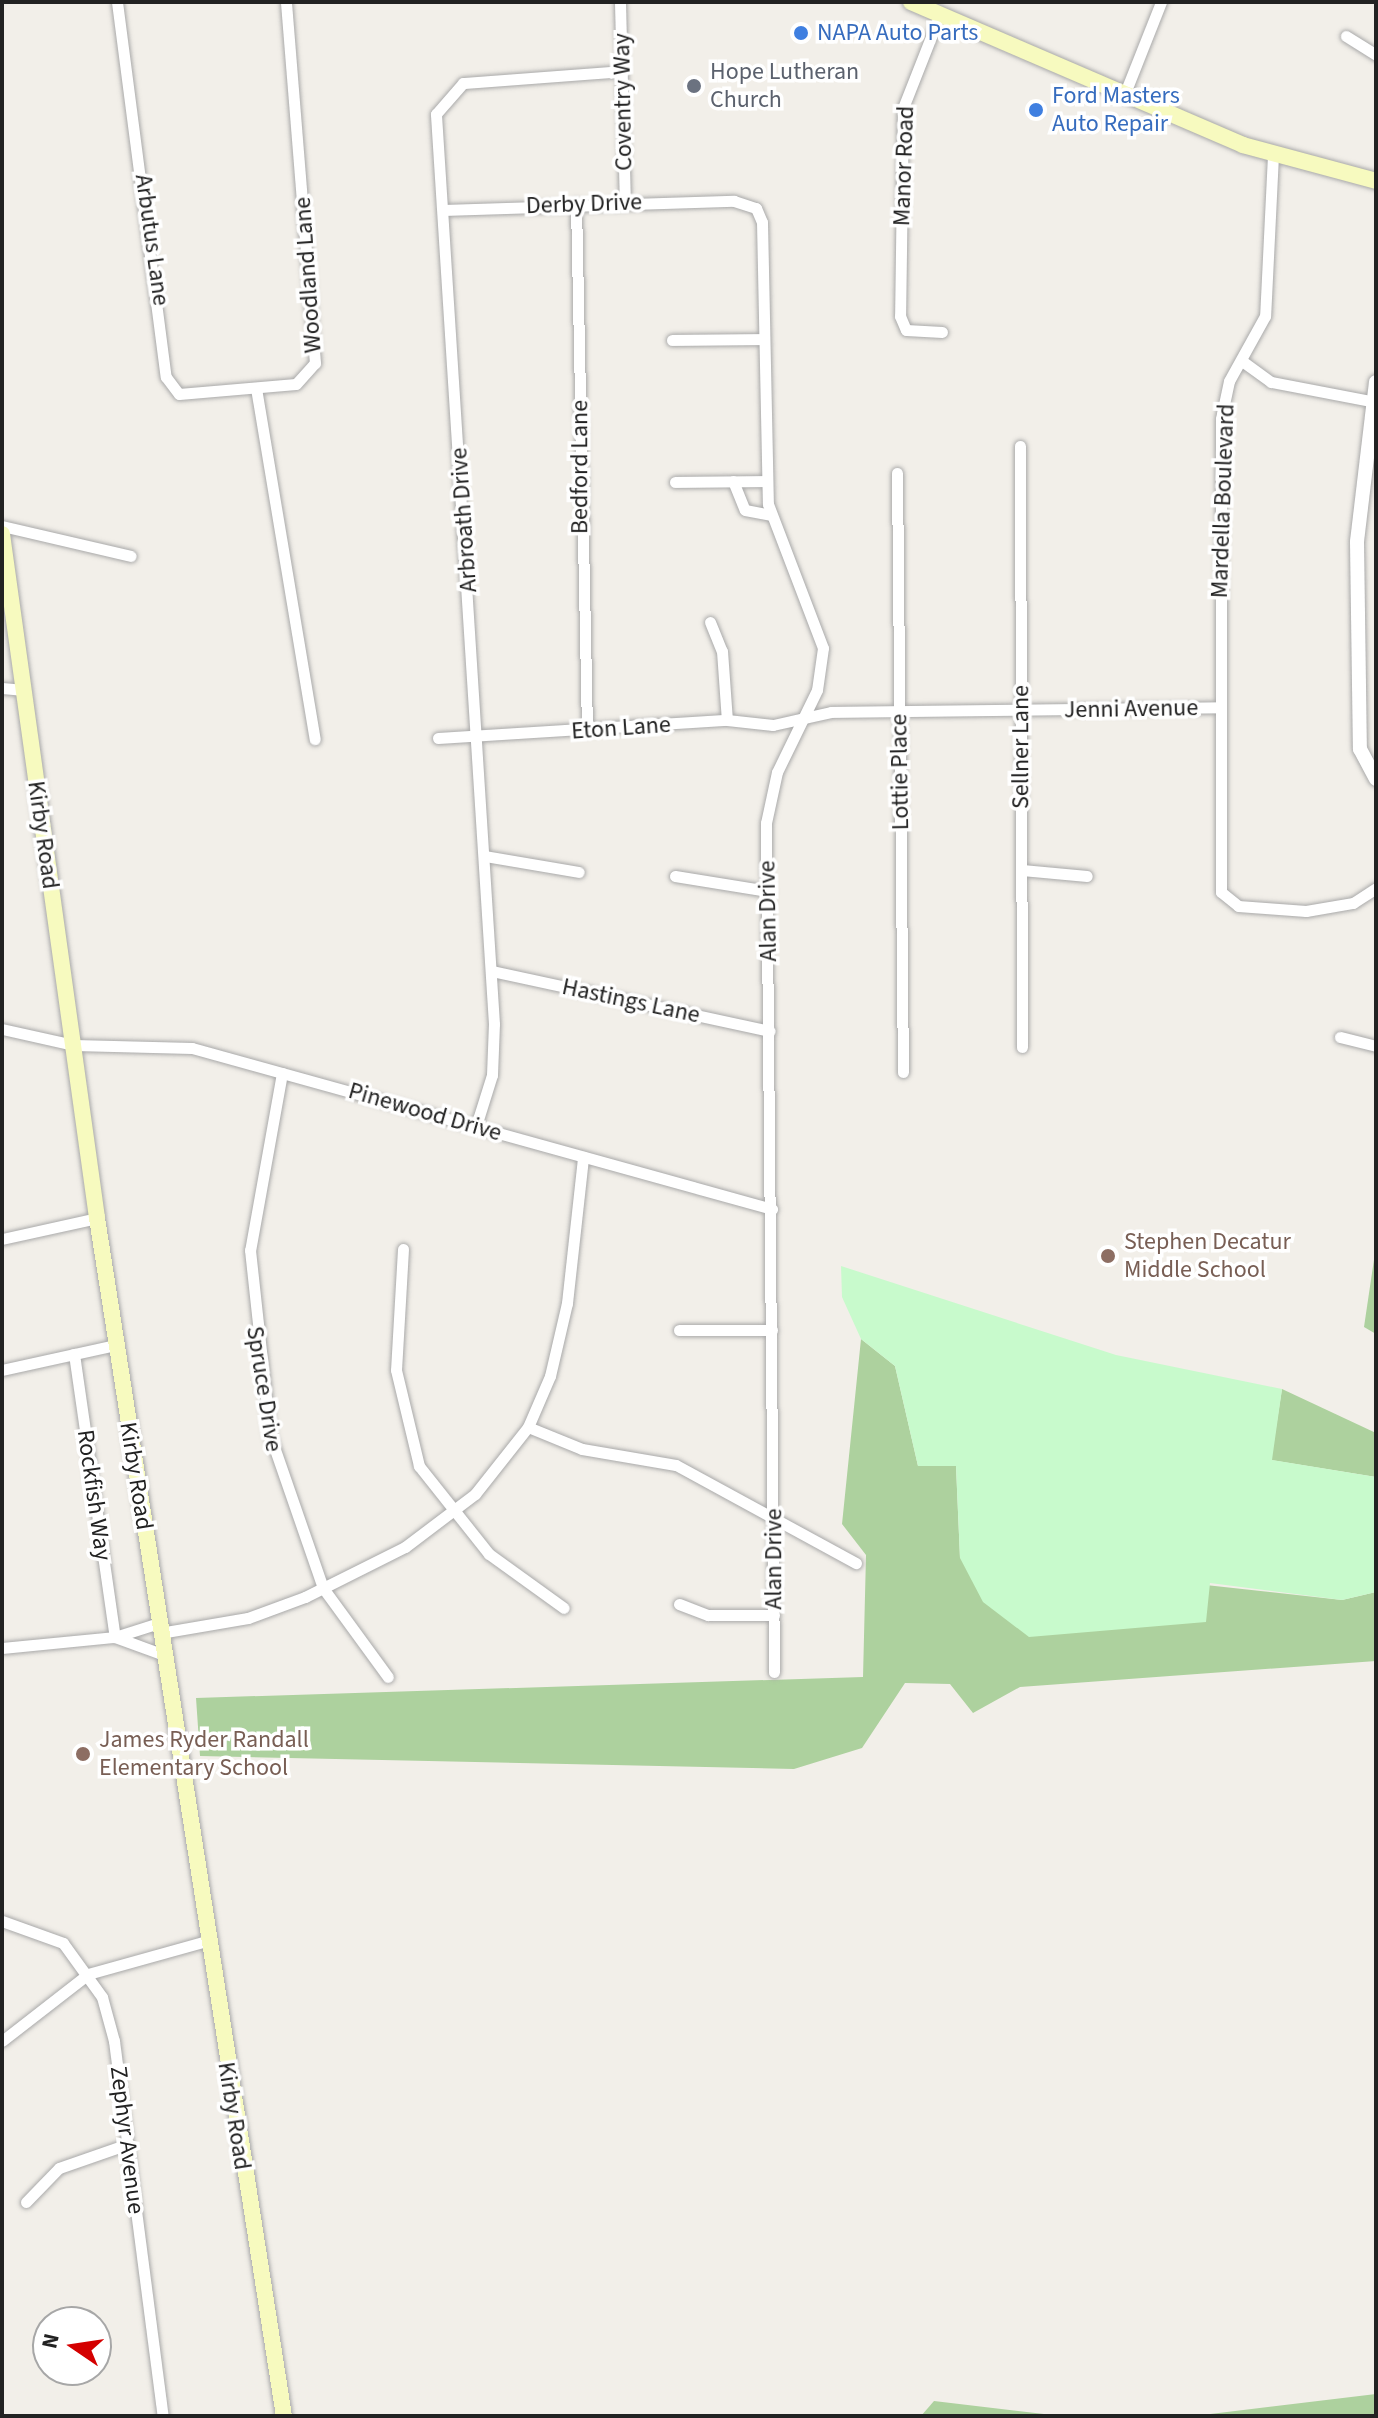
<!DOCTYPE html>
<style>
body{margin:0}
#map{position:relative;width:1378px;height:2418px;overflow:hidden;background:#f2efe9;font-family:"Source Sans 3",sans-serif}
div>[style]{position:absolute}
[style*='--x']{left:calc(var(--x)*1px);top:calc(var(--y)*1px);width:calc(var(--w)*1px);rotate:calc(var(--a)*1deg)}
.forest>*{inset:0;background:#add19e}
.park>*{inset:0;background:#c8facc}
.roads{filter:drop-shadow(0 0 2px #a9a9a9) drop-shadow(0 0 2px #a9a9a9)}
.minor>*{height:11px;margin:-5.5px;padding:0 5.5px;transform-origin:5.5px;border-radius:5.5px;background:#fff}
.tertiary>*{height:14px;margin:-7px;padding:0 7px;transform-origin:7px;border-radius:7px;background:#fff}
.secondary>*{height:16px;margin:-8px;padding:0 8px;transform-origin:8px;border-radius:8px;background:#f7fabf}
.dots>*{width:22px;height:22px;translate:-50% -50%;box-sizing:border-box;border:4px solid #fff;border-radius:50%}
span{translate:-50% -50%;white-space:nowrap;text-align:center;line-height:1.15;-webkit-text-stroke:7px #fff;paint-order:stroke}
.shop-label{font-size:24px;color:#366cbe}
.left{translate:0 -50%;text-align:left}
.worship-label{font-size:24px;color:#5b616d}
.street-label{font-size:24px;color:#222}
.education-label{font-size:24px;color:#785e54}
.frame{position:absolute;inset:0;border:4px solid #222;pointer-events:none}
.north{position:absolute;left:32px;top:2306px;width:80px;height:80px;box-sizing:border-box;background:#fff;border:2px solid #a7a7a7;border-radius:50%;rotate:283deg;font-size:22px;font-weight:700;line-height:32px;text-align:center;color:#222}
.north::after{content:'';display:block;margin:auto;width:28px;height:36px;background:#d40000;clip-path:polygon(50% 0,100% 100%,50% 72%,0 100%)}
</style>
<div id="map">
<div class="forest">
<div style="clip-path:polygon(1376px 1246px,1376px 1334px,1364px 1327px)"></div>
<div style="clip-path:polygon(861px 1339px,895px 1366px,918px 1466px,956px 1466px,960px 1558px,1342px 1600px,1376px 1592px,1376px 1661px,1020px 1687px,973px 1713px,950px 1684px,905px 1683px,862px 1748px,794px 1769px,200px 1756px,196px 1698px,863px 1677px,866px 1555px,842px 1524px)"></div>
<div style="clip-path:polygon(1282px 1389px,1376px 1433px,1376px 1477px,1271px 1460px)"></div>
<div style="clip-path:polygon(1376px 2394px,1376px 2416px,1194px 2416px)"></div>
<div style="clip-path:polygon(934px 2401px,1061px 2416px,921px 2416px)"></div>
</div>
<div class="park">
<div style="clip-path:polygon(841px 1266px,1116px 1355px,1282px 1389px,1272px 1460px,1376px 1477px,1376px 1592px,1342px 1600px,1210px 1583px,1206px 1622px,1029px 1637px,983px 1602px,960px 1558px,956px 1466px,918px 1466px,895px 1366px,861px 1339px,842px 1297px)"></div>
</div>
<div class="roads">
<div class="minor">
<div style="--x:117;--y:2;--w:378;--a:82.6"></div>
<div style="--x:166;--y:377;--w:21;--a:53"></div>
<div style="--x:179;--y:394;--w:117;--a:-4.9"></div>
<div style="--x:296;--y:384;--w:28;--a:-48"></div>
<div style="--x:315;--y:363;--w:362;--a:-94.6"></div>
<div style="--x:620;--y:2;--w:200;--a:88.6"></div>
<div style="--x:940;--y:14;--w:101;--a:111.5"></div>
<div style="--x:903;--y:108;--w:208;--a:90.8"></div>
<div style="--x:900;--y:316;--w:15;--a:67"></div>
<div style="--x:906;--y:330;--w:36;--a:3"></div>
<div style="--x:1346;--y:36;--w:36;--a:32"></div>
<div style="--x:1125;--y:93;--w:98;--a:-68.4"></div>
<div style="--x:1273;--y:155;--w:161;--a:92.8"></div>
<div style="--x:1265;--y:316;--w:74;--a:119"></div>
<div style="--x:1229;--y:381;--w:39;--a:102"></div>
<div style="--x:1221;--y:419;--w:473;--a:90"></div>
<div style="--x:1221;--y:892;--w:22;--a:39"></div>
<div style="--x:1238;--y:906;--w:68;--a:4.2"></div>
<div style="--x:1306;--y:911;--w:48;--a:-9.7"></div>
<div style="--x:1353;--y:903;--w:27;--a:-33"></div>
<div style="--x:576;--y:204;--w:526;--a:88.8"></div>
<div style="--x:443;--y:210;--w:291;--a:-1.8"></div>
<div style="--x:734;--y:201;--w:23;--a:18"></div>
<div style="--x:756;--y:208;--w:15;--a:67"></div>
<div style="--x:762;--y:222;--w:282;--a:88.8"></div>
<div style="--x:768;--y:504;--w:154;--a:69.1"></div>
<div style="--x:823;--y:648;--w:42;--a:98.1"></div>
<div style="--x:817;--y:690;--w:91;--a:116"></div>
<div style="--x:777;--y:772;--w:52;--a:102.2"></div>
<div style="--x:766;--y:823;--w:849;--a:89.46"></div>
<div style="--x:672;--y:340;--w:92;--a:-0.6"></div>
<div style="--x:1242;--y:361;--w:36;--a:36"></div>
<div style="--x:1271;--y:382;--w:107;--a:10.8"></div>
<div style="--x:256;--y:388;--w:356;--a:80.5"></div>
<div style="--x:1020;--y:446;--w:601;--a:89.81"></div>
<div style="--x:897;--y:473;--w:599;--a:89.43"></div>
<div style="--x:733;--y:481;--w:31;--a:68"></div>
<div style="--x:745;--y:510;--w:26;--a:11"></div>
<div style="--x:675;--y:482;--w:91;--a:-0.6"></div>
<div style="--x:2;--y:526;--w:132;--a:13.1"></div>
<div style="--x:710;--y:622;--w:31;--a:68"></div>
<div style="--x:722;--y:651;--w:69;--a:85.9"></div>
<div style="--x:2;--y:688;--w:22;--a:5"></div>
<div style="--x:438;--y:738;--w:290;--a:-3.6"></div>
<div style="--x:727;--y:720;--w:46;--a:6.2"></div>
<div style="--x:773;--y:725;--w:59;--a:-12.6"></div>
<div style="--x:831;--y:712;--w:388;--a:-0.7"></div>
<div style="--x:485;--y:856;--w:95;--a:9.7"></div>
<div style="--x:1022;--y:870;--w:65;--a:5.3"></div>
<div style="--x:675;--y:876;--w:94;--a:9.2"></div>
<div style="--x:492;--y:971;--w:284;--a:12.2"></div>
<div style="--x:2;--y:1029;--w:74;--a:12.5"></div>
<div style="--x:74;--y:1045;--w:118;--a:1.5"></div>
<div style="--x:192;--y:1048;--w:602;--a:15.51"></div>
<div style="--x:1340;--y:1037;--w:37;--a:14"></div>
<div style="--x:282;--y:1073;--w:180;--a:100.2"></div>
<div style="--x:250;--y:1250;--w:186;--a:83.8"></div>
<div style="--x:270;--y:1435;--w:162;--a:70.9"></div>
<div style="--x:323;--y:1588;--w:110;--a:53.9"></div>
<div style="--x:476;--y:1126;--w:53;--a:-72.6"></div>
<div style="--x:492;--y:1075;--w:51;--a:-87.8"></div>
<div style="--x:494;--y:1024;--w:912;--a:-93.65"></div>
<div style="--x:436;--y:114;--w:41;--a:-48.9"></div>
<div style="--x:463;--y:83;--w:159;--a:-4.3"></div>
<div style="--x:2;--y:1239;--w:97;--a:-12.5"></div>
<div style="--x:403;--y:1249;--w:121;--a:93.3"></div>
<div style="--x:396;--y:1370;--w:99;--a:76.5"></div>
<div style="--x:419;--y:1466;--w:112;--a:51.5"></div>
<div style="--x:489;--y:1554;--w:92;--a:35.8"></div>
<div style="--x:679;--y:1330;--w:93;--a:0"></div>
<div style="--x:74;--y:1354;--w:286;--a:81.8"></div>
<div style="--x:2;--y:1370;--w:117;--a:-12.4"></div>
<div style="--x:528;--y:1427;--w:58;--a:22.2"></div>
<div style="--x:582;--y:1449;--w:95;--a:9.7"></div>
<div style="--x:676;--y:1465;--w:205;--a:28.6"></div>
<div style="--x:679;--y:1604;--w:31;--a:21"></div>
<div style="--x:708;--y:1615;--w:66;--a:0"></div>
<div style="--x:160;--y:1633;--w:89;--a:-9.7"></div>
<div style="--x:248;--y:1618;--w:61;--a:-20.2"></div>
<div style="--x:305;--y:1597;--w:112;--a:-26.6"></div>
<div style="--x:405;--y:1547;--w:88;--a:-37.1"></div>
<div style="--x:475;--y:1494;--w:85;--a:-51.7"></div>
<div style="--x:528;--y:1427;--w:56;--a:-66.7"></div>
<div style="--x:550;--y:1376;--w:75;--a:-76.9"></div>
<div style="--x:567;--y:1303;--w:147;--a:-83.7"></div>
<div style="--x:115;--y:1637;--w:46;--a:-17.7"></div>
<div style="--x:2;--y:1648;--w:114;--a:-5.6"></div>
<div style="--x:115;--y:1637;--w:52;--a:20.2"></div>
<div style="--x:2;--y:1921;--w:65;--a:19.8"></div>
<div style="--x:63;--y:1943;--w:67;--a:54.2"></div>
<div style="--x:102;--y:1997;--w:46;--a:74.7"></div>
<div style="--x:114;--y:2041;--w:378;--a:82.6"></div>
<div style="--x:2;--y:2041;--w:109;--a:-37.9"></div>
<div style="--x:88;--y:1974;--w:123;--a:-15.6"></div>
<div style="--x:26;--y:2202;--w:47;--a:-45.9"></div>
<div style="--x:59;--y:2168;--w:73;--a:-19.2"></div>
</div>
<div class="tertiary">
<div style="--x:1376;--y:382;--w:161;--a:96.8"></div>
<div style="--x:1357;--y:542;--w:207;--a:89.2"></div>
<div style="--x:1360;--y:749;--w:34;--a:62"></div>
</div>
<div class="secondary">
<div style="--x:911;--y:2;--w:361;--a:23.3"></div>
<div style="--x:1243;--y:145;--w:138;--a:15.1"></div>
<div style="--x:2;--y:534;--w:691;--a:82.09"></div>
<div style="--x:97;--y:1218;--w:1213;--a:81.13"></div>
</div>
</div>
<div class="dots">
<div style="left:801px;top:33px;background:#3f7fe0"></div>
<div style="left:694px;top:86px;background:#6b7280"></div>
<div style="left:1036px;top:110px;background:#3f7fe0"></div>
<div style="left:1108px;top:1256px;background:#8d6e63"></div>
<div style="left:83px;top:1754px;background:#8d6e63"></div>
</div>
<div class="shop-label">
<span class="left" style="left:817px;top:33px">NAPA Auto Parts</span>
<span class="left" style="left:1052px;top:110px">Ford Masters<br>Auto Repair</span>
</div>
<div class="worship-label">
<span class="left" style="left:710px;top:86px">Hope Lutheran<br>Church</span>
</div>
<div class="street-label">
<span style="left:623px;top:102px;rotate:-91deg">Coventry Way</span>
<span style="left:904px;top:166px;rotate:-88deg">Manor Road</span>
<span style="left:584px;top:204px;rotate:-2deg">Derby Drive</span>
<span style="left:152px;top:240px;rotate:82deg">Arbutus Lane</span>
<span style="left:308px;top:275px;rotate:-94deg">Woodland Lane</span>
<span style="left:580px;top:467px;rotate:-90deg">Bedford Lane</span>
<span style="left:1223px;top:501px;rotate:-88deg">Mardella Boulevard</span>
<span style="left:464px;top:520px;rotate:-94deg">Arbroath Drive</span>
<span style="left:1131px;top:709px;rotate:-1deg">Jenni Avenue</span>
<span style="left:621px;top:728px;rotate:-4deg">Eton Lane</span>
<span style="left:1021px;top:747px;rotate:-90deg">Sellner Lane</span>
<span style="left:900px;top:772px;rotate:-91deg">Lottie Place</span>
<span style="left:43px;top:835px;rotate:82deg">Kirby Road</span>
<span style="left:768px;top:911px;rotate:-91deg">Alan Drive</span>
<span style="left:631px;top:1001px;rotate:12deg">Hastings Lane</span>
<span style="left:425px;top:1112px;rotate:16deg">Pinewood Drive</span>
<span style="left:264px;top:1389px;rotate:81deg">Spruce Drive</span>
<span style="left:136px;top:1476px;rotate:81deg">Kirby Road</span>
<span style="left:94px;top:1495px;rotate:82deg">Rockfish Way</span>
<span style="left:774px;top:1559px;rotate:-90deg">Alan Drive</span>
<span style="left:234px;top:2116px;rotate:81deg">Kirby Road</span>
<span style="left:127px;top:2140px;rotate:83deg">Zephyr Avenue</span>
</div>
<div class="education-label">
<span class="left" style="left:1124px;top:1256px">Stephen Decatur<br>Middle School</span>
<span class="left" style="left:99px;top:1754px">James Ryder Randall<br>Elementary School</span>
</div>
<div class="frame"></div>
<div class="north">N</div>
</div>
